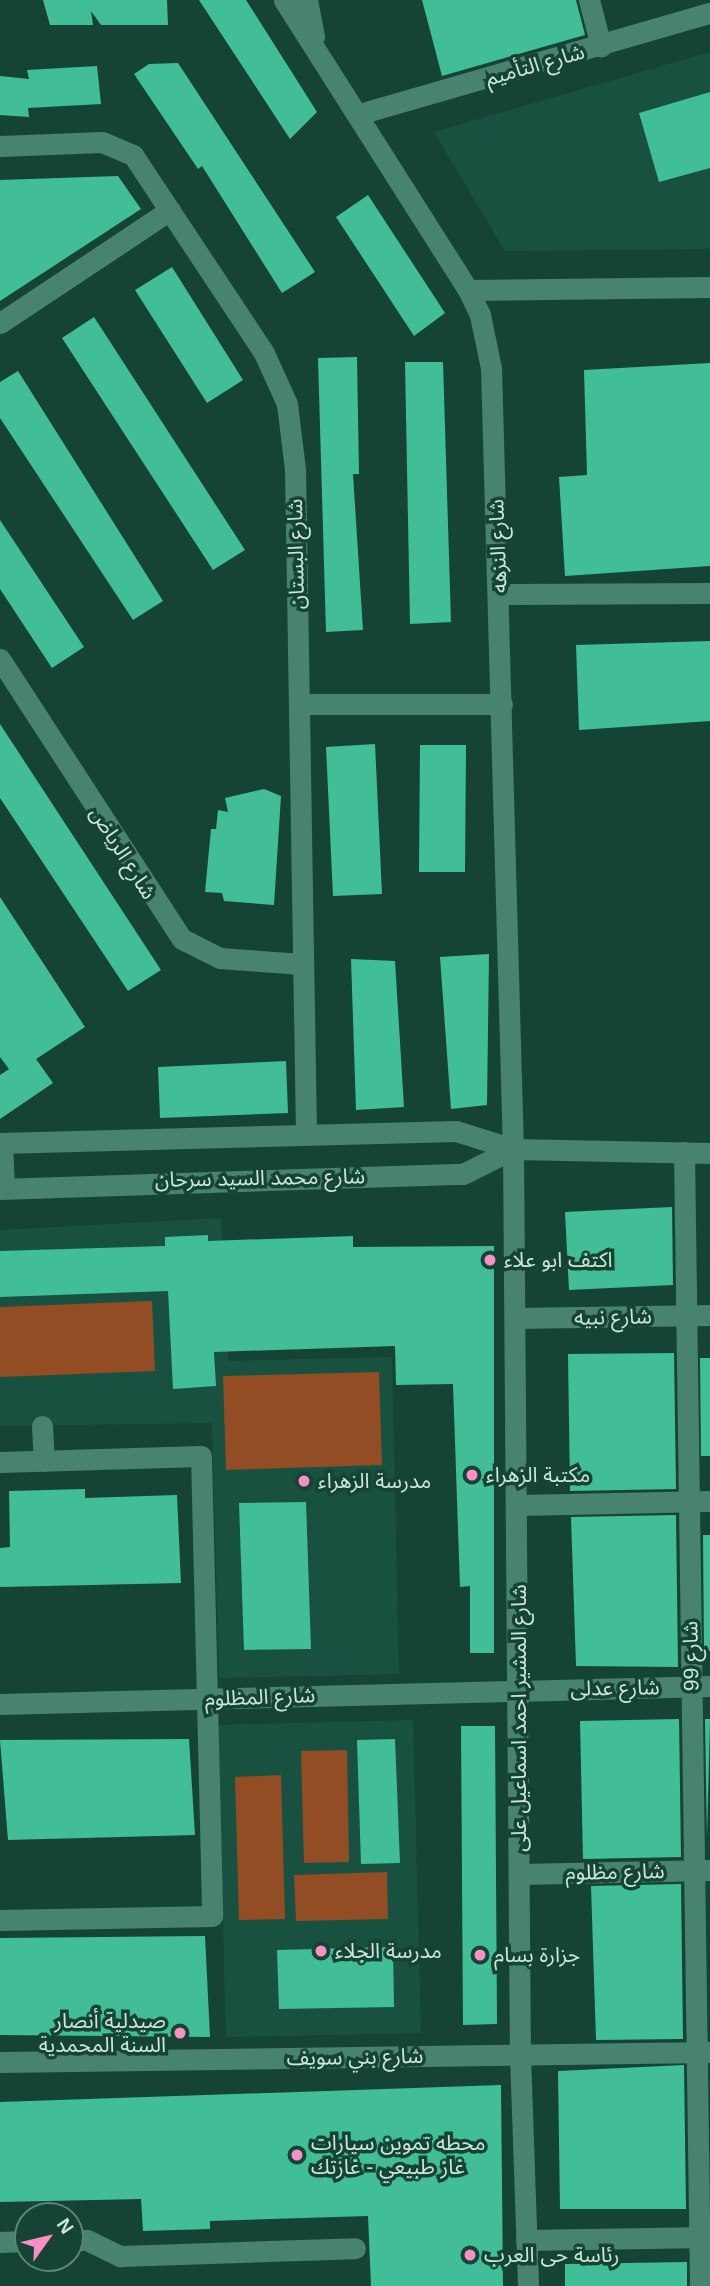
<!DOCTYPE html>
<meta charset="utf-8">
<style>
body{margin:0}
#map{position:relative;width:710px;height:2286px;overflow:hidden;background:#154435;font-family:Helvetica,"Noto Sans Arabic",sans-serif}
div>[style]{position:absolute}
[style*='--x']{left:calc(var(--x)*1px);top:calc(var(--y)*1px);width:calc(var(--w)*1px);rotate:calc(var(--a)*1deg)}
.built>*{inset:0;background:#195140}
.green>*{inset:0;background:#924d25}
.building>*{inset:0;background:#41be98}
.minor>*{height:21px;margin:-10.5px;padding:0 10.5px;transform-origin:10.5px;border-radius:10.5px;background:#47836e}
.dots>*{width:19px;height:19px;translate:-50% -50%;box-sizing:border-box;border:4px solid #154435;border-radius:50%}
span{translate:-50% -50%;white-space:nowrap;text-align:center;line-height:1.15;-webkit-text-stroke:7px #154435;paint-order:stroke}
.street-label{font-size:21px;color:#c9e7db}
.poi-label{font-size:21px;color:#c9e7db}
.left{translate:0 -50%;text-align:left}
.right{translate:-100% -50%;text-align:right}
.north{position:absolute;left:14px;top:2202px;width:70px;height:70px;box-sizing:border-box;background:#154435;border:2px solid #5d8577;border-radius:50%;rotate:56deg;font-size:19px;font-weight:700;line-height:28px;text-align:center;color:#c9e7db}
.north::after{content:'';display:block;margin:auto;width:24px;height:32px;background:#fa8fc6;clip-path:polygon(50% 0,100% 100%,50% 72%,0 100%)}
</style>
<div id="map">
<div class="built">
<div style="clip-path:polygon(710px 52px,710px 249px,505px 251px,434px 132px)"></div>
<div style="clip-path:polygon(221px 1218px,228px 1361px,392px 1357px,399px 1674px,219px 1678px,212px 1423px,0 1426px,0 1230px)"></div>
<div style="clip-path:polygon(413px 1720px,421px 2033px,226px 2037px,218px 1725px)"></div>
</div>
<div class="green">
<div style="clip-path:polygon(152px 1301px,155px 1371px,0 1377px,0 1307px)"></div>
<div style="clip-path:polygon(379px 1372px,382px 1465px,226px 1470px,223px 1376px)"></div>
<div style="clip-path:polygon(347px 1750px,349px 1862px,304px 1863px,301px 1751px)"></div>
<div style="clip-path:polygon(281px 1775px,285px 1919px,239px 1920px,235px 1777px)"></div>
<div style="clip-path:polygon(387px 1872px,388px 1919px,296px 1921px,294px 1875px)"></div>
</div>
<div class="building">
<div style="clip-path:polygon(43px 0,167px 0,168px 25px,101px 25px,91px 11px,93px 25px,50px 25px)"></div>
<div style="clip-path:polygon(199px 0,246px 0,317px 112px,290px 139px)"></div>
<div style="clip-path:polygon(422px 0,576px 0,585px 35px,442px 76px)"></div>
<div style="clip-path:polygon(178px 63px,315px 272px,282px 293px,202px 166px,198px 169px,134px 74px,149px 64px)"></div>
<div style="clip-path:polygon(97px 66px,101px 104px,28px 108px,29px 117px,0 115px,0 76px,29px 79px,27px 70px)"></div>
<div style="clip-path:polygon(710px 92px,710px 168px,659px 182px,639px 113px)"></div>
<div style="clip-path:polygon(118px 176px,141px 209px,0 301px,0 180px)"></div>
<div style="clip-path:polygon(368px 195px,445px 313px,414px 336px,336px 217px)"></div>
<div style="clip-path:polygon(172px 267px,243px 380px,207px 403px,135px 290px)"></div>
<div style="clip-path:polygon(94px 317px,245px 550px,213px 570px,62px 338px)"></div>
<div style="clip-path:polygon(357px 357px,359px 474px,353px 474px,363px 630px,326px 632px,318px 358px)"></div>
<div style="clip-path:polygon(405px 362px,443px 362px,451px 622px,410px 624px)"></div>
<div style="clip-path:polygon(710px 363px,710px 566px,565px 576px,559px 477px,587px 475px,584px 370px)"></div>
<div style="clip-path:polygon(18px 371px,163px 601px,133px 620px,0 418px,0 382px)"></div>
<div style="clip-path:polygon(0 520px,84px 647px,52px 668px,0 589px)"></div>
<div style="clip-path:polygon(710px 641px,710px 721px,579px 730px,576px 645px)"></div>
<div style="clip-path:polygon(0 724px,161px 970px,128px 991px,0 798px)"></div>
<div style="clip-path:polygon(375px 744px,382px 894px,333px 896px,326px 747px)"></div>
<div style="clip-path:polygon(420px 745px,466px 745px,465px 872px,419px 872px)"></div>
<div style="clip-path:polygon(264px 789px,281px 796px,274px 905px,224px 901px,222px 893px,205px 892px,211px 829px,216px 829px,218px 810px,228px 812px,225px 798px)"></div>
<div style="clip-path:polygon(0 897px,85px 1027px,36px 1059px,53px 1083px,0 1119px,0 1075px,9px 1069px,0 1057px)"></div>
<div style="clip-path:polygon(489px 954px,487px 1105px,451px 1109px,440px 957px)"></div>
<div style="clip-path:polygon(351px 959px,395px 961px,404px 1107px,356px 1110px)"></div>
<div style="clip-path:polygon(286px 1061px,288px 1113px,160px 1118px,158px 1067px)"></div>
<div style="clip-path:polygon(672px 1207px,673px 1285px,569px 1290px,565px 1212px)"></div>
<div style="clip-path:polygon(208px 1235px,208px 1241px,353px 1236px,353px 1247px,494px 1246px,494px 1653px,470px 1653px,470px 1586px,460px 1587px,453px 1384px,396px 1385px,395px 1346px,214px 1352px,216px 1386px,173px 1389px,168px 1291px,0 1297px,0 1251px,165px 1246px,165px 1237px)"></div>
<div style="clip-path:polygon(674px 1353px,676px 1489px,570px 1491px,568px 1354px)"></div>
<div style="clip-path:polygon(700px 1358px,710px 1358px,710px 1456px,701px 1456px)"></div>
<div style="clip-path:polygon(85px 1489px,85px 1498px,177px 1495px,181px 1583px,0 1587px,0 1548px,10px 1547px,9px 1491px)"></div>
<div style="clip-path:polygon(306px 1502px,311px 1649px,244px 1650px,239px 1503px)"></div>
<div style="clip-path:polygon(676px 1515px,678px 1667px,576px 1666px,571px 1517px)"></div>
<div style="clip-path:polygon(703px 1535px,710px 1535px,710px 1651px,704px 1652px)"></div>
<div style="clip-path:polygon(679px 1719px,681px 1857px,583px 1859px,580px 1721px)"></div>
<div style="clip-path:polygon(705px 1719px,710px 1719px,707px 1838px)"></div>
<div style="clip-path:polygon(461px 1726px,495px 1726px,497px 2024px,463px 2025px)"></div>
<div style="clip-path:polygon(189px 1739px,195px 1835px,8px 1840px,0 1740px)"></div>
<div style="clip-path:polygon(395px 1739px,400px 1863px,361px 1864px,357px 1740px)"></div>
<div style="clip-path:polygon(681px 1884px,683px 2039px,596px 2040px,591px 1886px)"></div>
<div style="clip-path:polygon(205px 1936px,210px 2037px,0 2035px,0 1938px)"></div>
<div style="clip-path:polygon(393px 1947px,394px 2007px,279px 2009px,277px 1950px)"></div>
<div style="clip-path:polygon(684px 2065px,686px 2209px,560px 2209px,558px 2071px)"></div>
<div style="clip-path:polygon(501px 2085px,503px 2286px,371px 2286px,368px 2216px,210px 2221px,210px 2229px,143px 2231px,141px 2199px,0 2202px,0 2102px)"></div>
<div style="clip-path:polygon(687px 2262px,687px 2286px,565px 2286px,565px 2264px)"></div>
</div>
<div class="minor">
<div style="--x:284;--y:0;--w:343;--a:57.6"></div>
<div style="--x:468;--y:290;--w:28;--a:64"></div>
<div style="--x:480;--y:315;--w:54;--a:78.3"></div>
<div style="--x:491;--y:368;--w:781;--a:88.39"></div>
<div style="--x:513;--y:1149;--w:906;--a:89.56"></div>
<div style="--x:520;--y:2055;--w:231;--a:88"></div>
<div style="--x:307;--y:0;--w:37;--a:79"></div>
<div style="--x:589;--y:0;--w:48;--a:75.4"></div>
<div style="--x:359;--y:114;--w:365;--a:-16.1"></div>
<div style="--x:0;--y:146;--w:102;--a:-2.2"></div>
<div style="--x:102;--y:142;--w:34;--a:23"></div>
<div style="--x:133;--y:155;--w:237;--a:56.5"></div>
<div style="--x:264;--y:353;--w:56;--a:65.7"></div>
<div style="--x:287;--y:404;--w:65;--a:83"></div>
<div style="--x:295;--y:469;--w:665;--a:89.05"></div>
<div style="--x:468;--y:290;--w:242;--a:-0.7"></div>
<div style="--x:0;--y:323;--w:204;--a:-33.6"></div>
<div style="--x:499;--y:594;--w:211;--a:-0.3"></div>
<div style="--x:0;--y:659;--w:334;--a:57"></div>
<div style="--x:182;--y:939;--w:42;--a:26.6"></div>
<div style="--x:220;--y:958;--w:82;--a:4.2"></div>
<div style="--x:299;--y:704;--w:203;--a:0"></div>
<div style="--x:0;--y:1143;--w:456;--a:-1.5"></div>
<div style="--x:456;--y:1131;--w:60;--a:17.5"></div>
<div style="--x:513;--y:1149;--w:197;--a:1.2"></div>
<div style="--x:2;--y:1143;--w:45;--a:87.5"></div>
<div style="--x:684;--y:1152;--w:1134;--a:89.19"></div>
<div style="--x:0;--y:1189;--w:463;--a:-1.9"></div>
<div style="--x:463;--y:1174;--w:56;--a:-26.6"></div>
<div style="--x:515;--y:1318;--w:195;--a:-0.9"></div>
<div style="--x:42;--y:1426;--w:35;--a:87"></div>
<div style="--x:0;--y:1462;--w:201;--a:-1.7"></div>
<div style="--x:201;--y:1456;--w:460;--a:88.6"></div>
<div style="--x:212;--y:1916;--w:212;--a:178.9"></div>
<div style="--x:518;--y:1505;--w:192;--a:-1.2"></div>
<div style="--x:0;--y:1704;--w:710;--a:-1.45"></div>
<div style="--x:520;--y:1874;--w:190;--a:-1.2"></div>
<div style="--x:0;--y:2062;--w:710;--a:-0.81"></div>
<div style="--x:70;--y:2240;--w:17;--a:0"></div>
<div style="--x:87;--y:2240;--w:37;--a:26"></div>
<div style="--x:120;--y:2256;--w:235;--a:-1.9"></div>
<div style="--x:526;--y:2240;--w:184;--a:-0.9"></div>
<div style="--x:0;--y:2242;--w:28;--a:-2"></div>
</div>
<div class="dots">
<div style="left:490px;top:1260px;background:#fa8fc6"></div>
<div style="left:472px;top:1475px;background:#fa8fc6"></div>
<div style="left:304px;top:1481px;background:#fa8fc6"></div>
<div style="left:321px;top:1951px;background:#fa8fc6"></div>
<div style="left:480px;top:1955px;background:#fa8fc6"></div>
<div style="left:180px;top:2033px;background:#fa8fc6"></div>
<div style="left:297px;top:2155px;background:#fa8fc6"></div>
<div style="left:470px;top:2255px;background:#fa8fc6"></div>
</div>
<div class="street-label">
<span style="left:535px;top:65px;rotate:-16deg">شارع التأميم</span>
<span style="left:498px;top:546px;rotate:-92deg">شارع النزهه</span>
<span style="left:296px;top:554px;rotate:-91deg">شارع البستان</span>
<span style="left:123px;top:853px;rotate:58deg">شارع الرياض</span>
<span style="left:260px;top:1178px;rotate:-1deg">شارع محمد السيد سرحان</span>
<span style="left:613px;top:1317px;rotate:-1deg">شارع نبيه</span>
<span style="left:691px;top:1656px;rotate:-91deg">شارع 99</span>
<span style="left:615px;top:1688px;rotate:-1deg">شارع عدلى</span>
<span style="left:260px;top:1697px;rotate:-2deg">شارع المظلوم</span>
<span style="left:519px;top:1718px;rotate:-90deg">شارع المشير احمد اسماعيل على</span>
<span style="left:615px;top:1872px;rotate:-1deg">شارع مظلوم</span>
<span style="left:355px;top:2057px;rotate:-1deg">شارع بني سويف</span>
</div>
<div class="poi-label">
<span class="left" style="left:504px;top:1260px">اكتف ابو علاء</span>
<span class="left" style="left:486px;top:1475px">مكتبة الزهراء</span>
<span class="left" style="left:318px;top:1481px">مدرسة الزهراء</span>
<span class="left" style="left:335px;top:1951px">مدرسة الجلاء</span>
<span class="left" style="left:494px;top:1955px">جزارة بسام</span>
<span class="right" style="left:166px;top:2033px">صيدلية أنصار<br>السنة المحمدية</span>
<span class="left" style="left:311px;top:2155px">محطه تموين سيارات<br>غاز طبيعي - غازتك</span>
<span class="left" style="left:484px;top:2255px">رئاسة حى العرب</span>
</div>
<div class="north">N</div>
</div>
